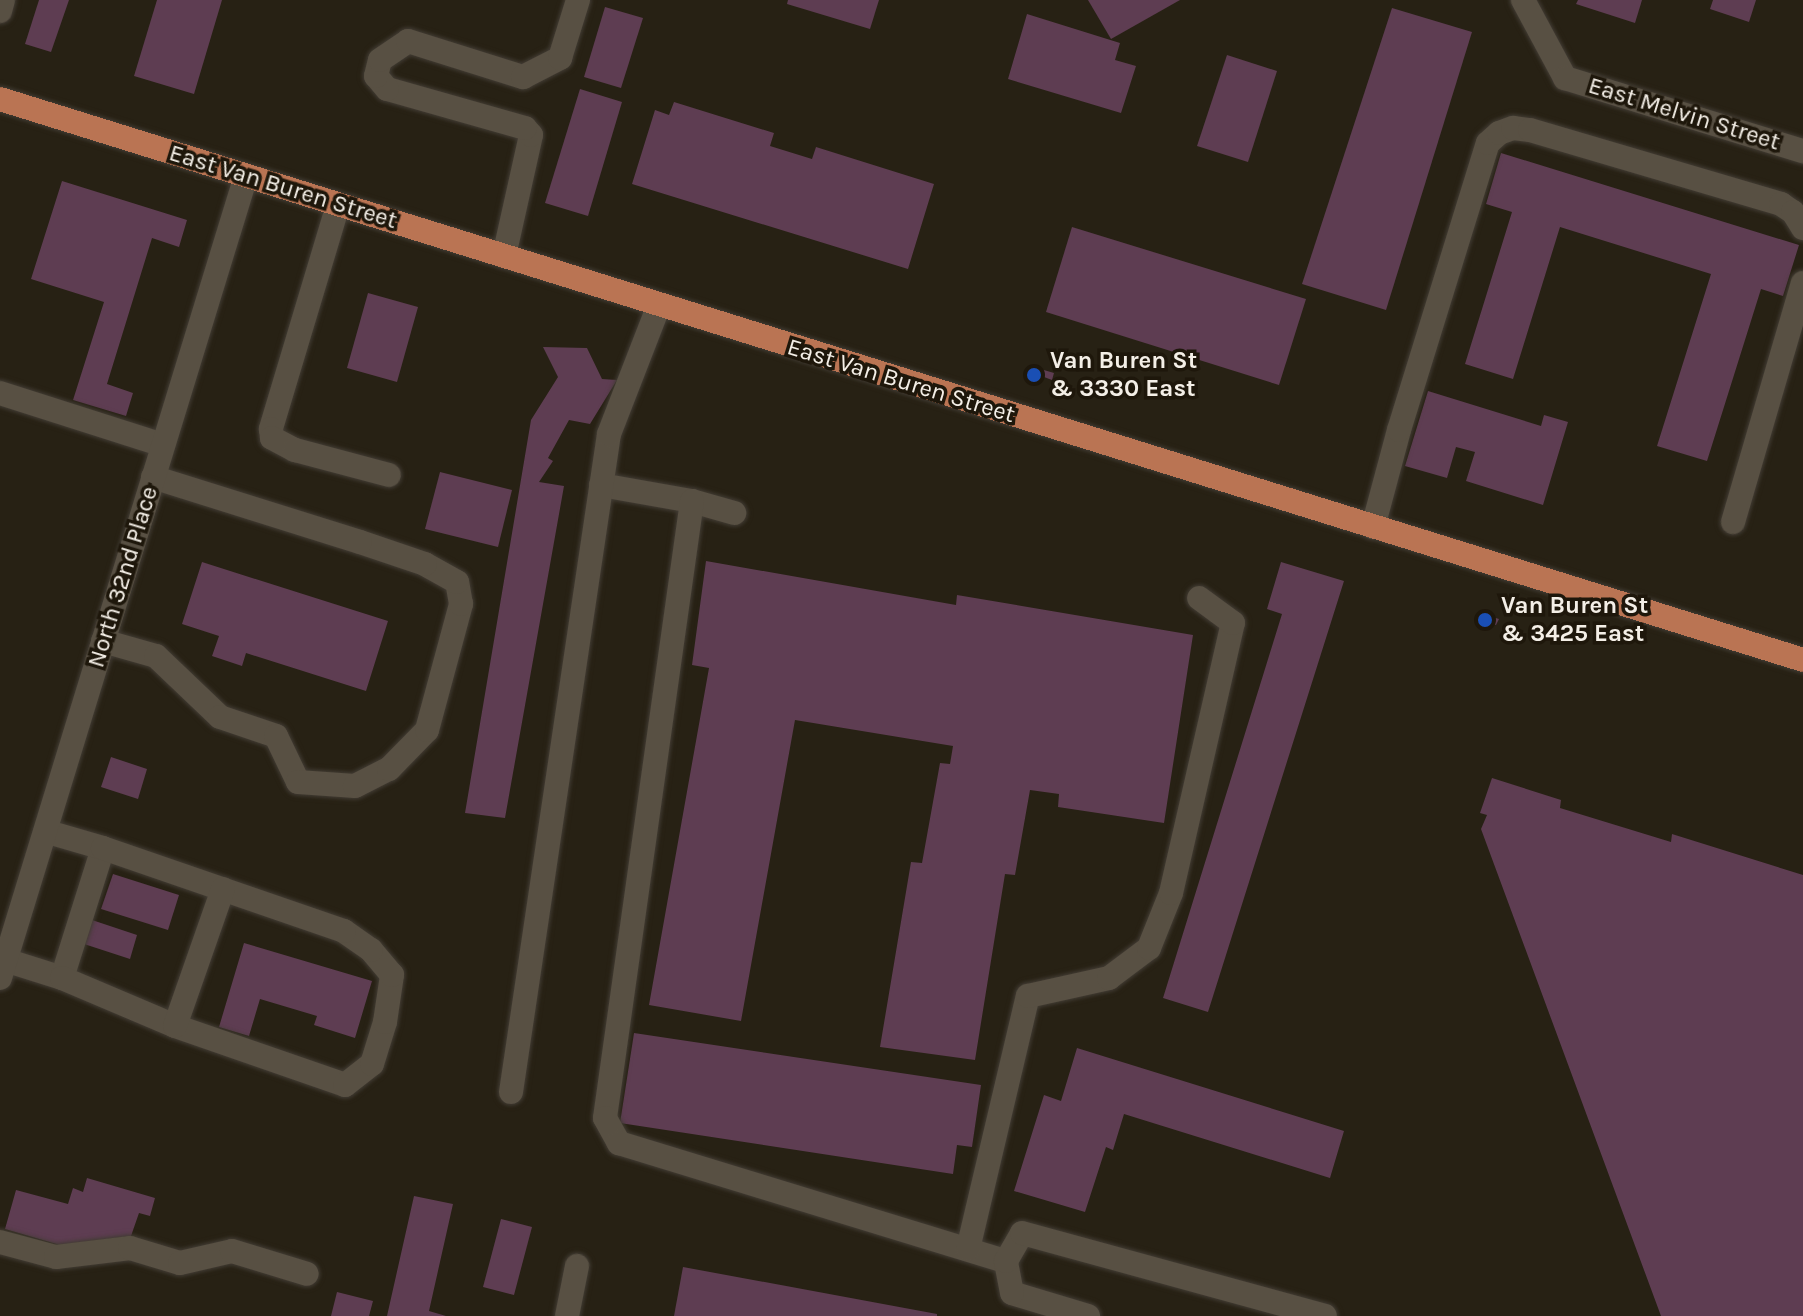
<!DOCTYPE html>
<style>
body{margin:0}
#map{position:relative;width:1803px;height:1316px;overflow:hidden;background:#272114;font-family:Karla,sans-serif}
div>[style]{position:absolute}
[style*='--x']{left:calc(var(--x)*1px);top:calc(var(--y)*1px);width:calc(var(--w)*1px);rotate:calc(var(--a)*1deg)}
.building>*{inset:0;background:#5e3d52}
.roads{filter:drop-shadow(0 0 2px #423c34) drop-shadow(0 0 2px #423c34)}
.minor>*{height:24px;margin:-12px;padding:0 12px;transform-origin:12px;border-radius:12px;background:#585043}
.major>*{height:24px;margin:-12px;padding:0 12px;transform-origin:12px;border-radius:12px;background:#ba7453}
.dots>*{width:22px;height:22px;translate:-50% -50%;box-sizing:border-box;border:4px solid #1e170b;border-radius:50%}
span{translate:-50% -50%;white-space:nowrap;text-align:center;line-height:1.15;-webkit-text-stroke:7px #1e170b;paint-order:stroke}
.street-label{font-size:24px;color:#f4efe7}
.poi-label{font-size:24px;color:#f4efe7;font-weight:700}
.left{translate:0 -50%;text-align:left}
</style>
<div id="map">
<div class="building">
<div style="clip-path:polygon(39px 0,69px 0,51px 52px,25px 44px)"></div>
<div style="clip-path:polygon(157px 0,222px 0,194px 94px,134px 76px)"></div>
<div style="clip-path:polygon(788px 0,879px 0,870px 29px,787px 4px)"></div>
<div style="clip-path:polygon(1088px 0,1180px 0,1111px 39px)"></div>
<div style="clip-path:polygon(1578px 0,1642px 0,1635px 23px,1576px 4px)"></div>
<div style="clip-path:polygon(1713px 0,1756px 0,1749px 22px,1710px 9px)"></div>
<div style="clip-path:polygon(605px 7px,643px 18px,621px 88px,584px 77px)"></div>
<div style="clip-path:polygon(1392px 8px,1472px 32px,1386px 310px,1302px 284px)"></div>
<div style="clip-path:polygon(1027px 14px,1120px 43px,1115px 60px,1136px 66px,1121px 113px,1008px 79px)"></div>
<div style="clip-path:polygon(1227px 55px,1277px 71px,1248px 162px,1197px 146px)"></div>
<div style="clip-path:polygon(580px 89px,622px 102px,588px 216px,545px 203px)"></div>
<div style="clip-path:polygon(674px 102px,774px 133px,770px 146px,812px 159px,816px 147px,934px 184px,908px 269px,632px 184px,655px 110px,669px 115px)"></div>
<div style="clip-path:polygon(1501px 153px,1799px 245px,1783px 296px,1761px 289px,1707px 461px,1657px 446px,1711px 274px,1560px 227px,1513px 379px,1465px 364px,1512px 212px,1486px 204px)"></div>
<div style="clip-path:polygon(62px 181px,187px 220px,179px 247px,152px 238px,107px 384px,133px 393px,126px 416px,73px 400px,104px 302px,31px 279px)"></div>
<div style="clip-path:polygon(1072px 227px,1306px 299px,1279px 385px,1046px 312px)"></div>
<div style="clip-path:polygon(368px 293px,418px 307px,397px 382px,347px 368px)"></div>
<div style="clip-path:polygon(543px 347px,587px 348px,602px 379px,617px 380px,590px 424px,569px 420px,548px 458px,553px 461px,539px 482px,564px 486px,505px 818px,465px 813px,531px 420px,558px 377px)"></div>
<div style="clip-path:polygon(1037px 368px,1054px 373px,1052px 380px,1036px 374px)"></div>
<div style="clip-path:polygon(1428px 391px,1541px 426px,1544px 415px,1568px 422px,1543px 505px,1466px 481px,1475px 452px,1456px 447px,1447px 478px,1405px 466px)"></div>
<div style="clip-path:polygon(440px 472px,512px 490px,498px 547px,425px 529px)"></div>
<div style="clip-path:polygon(706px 561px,956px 605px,957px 595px,1193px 635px,1164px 823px,1058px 807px,1059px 794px,1030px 790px,1015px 875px,1005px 874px,975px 1060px,880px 1047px,911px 862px,922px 863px,940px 763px,950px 764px,953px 746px,795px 720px,741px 1021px,649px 1005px,709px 668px,692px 665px)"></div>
<div style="clip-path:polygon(202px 562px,388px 621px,366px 691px,246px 653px,242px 666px,212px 656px,219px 636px,182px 624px)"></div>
<div style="clip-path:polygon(1281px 562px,1344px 581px,1208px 1012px,1163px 998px,1282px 614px,1267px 609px)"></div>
<div style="clip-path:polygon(1482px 614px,1499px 619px,1496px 625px,1480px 620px)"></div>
<div style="clip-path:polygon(111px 757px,147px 769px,138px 799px,101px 787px)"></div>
<div style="clip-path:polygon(1492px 778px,1561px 800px,1560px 808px,1671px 842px,1672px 834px,1803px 875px,1803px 1316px,1661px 1316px,1481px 829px,1487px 815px,1480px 813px)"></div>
<div style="clip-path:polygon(113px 874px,179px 895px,168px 930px,101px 909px)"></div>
<div style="clip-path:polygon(89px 919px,137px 935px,130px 959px,81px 943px)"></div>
<div style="clip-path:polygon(244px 943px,372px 981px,355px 1038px,314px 1025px,317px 1016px,260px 999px,249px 1036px,219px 1027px)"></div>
<div style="clip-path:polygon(634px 1033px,981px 1085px,972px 1147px,957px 1145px,953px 1174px,620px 1123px)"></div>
<div style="clip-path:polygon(1077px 1048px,1344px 1131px,1330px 1178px,1124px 1114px,1113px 1150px,1106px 1147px,1085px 1212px,1014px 1191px,1044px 1095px,1061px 1101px)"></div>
<div style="clip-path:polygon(87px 1178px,155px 1198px,150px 1216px,139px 1213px,131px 1236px,60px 1245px,5px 1229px,16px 1190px,68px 1204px,73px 1188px,83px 1192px)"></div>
<div style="clip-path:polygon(414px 1196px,453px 1204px,429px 1311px,446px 1316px,387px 1316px)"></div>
<div style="clip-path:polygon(501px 1219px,532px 1227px,514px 1295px,483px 1287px)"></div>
<div style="clip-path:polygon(683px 1267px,937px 1314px,937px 1316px,674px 1316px)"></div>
<div style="clip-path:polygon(337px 1292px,373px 1301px,369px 1316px,331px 1316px)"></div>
</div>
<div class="roads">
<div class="minor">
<div style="--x:1523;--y:0;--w:89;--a:61.7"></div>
<div style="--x:1565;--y:78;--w:249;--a:17.1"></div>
<div style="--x:0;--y:11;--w:11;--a:-75"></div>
<div style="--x:338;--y:205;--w:234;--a:106.7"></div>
<div style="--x:271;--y:429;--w:9;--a:84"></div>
<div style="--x:272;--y:438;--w:26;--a:28"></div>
<div style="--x:295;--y:450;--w:97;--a:14.9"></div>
<div style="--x:504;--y:256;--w:124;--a:-77.4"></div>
<div style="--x:531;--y:135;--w:9;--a:-131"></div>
<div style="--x:525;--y:128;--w:143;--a:-164.2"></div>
<div style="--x:387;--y:89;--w:17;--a:-130"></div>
<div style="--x:376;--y:76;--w:16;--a:-76"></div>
<div style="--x:380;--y:60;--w:34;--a:-34"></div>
<div style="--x:408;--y:41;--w:121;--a:17.4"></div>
<div style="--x:523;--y:77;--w:42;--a:-27.2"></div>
<div style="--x:560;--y:58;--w:61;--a:-72.8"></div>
<div style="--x:0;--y:393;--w:171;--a:17.7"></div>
<div style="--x:601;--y:485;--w:92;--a:10"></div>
<div style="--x:692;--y:501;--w:44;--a:15.9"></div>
<div style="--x:692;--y:501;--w:623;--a:98.03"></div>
<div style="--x:605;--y:1118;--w:29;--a:61"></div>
<div style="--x:619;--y:1143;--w:405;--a:17"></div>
<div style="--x:1733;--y:522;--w:249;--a:-73.7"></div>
<div style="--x:1373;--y:527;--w:100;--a:-75"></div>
<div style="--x:1399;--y:430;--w:300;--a:-72.8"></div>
<div style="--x:1488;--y:143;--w:15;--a:-42"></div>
<div style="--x:1499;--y:133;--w:15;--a:-20"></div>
<div style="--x:1513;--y:128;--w:17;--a:7"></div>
<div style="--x:1530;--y:130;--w:262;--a:16.4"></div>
<div style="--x:1781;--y:204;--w:14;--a:34"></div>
<div style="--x:1793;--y:212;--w:19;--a:58"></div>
<div style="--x:103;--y:641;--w:55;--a:15.8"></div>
<div style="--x:156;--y:656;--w:88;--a:43.6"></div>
<div style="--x:220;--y:717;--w:59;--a:18.7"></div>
<div style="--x:276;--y:736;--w:51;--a:64.4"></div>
<div style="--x:298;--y:782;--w:57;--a:4"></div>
<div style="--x:355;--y:786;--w:38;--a:-27"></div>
<div style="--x:389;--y:769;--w:54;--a:-45.7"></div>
<div style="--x:427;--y:730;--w:131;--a:-74.9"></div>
<div style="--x:461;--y:604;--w:22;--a:-100"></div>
<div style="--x:457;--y:582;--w:37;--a:-151"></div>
<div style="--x:425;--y:564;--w:69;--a:-161.3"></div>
<div style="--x:360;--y:542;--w:217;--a:-162.6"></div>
<div style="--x:5;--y:960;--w:60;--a:17.5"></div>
<div style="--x:62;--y:978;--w:136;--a:-72.5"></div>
<div style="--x:103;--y:848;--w:60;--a:-163.7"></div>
<div style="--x:0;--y:978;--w:839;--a:-72.95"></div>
<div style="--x:62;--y:978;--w:123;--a:23"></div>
<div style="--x:175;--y:1026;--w:180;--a:19.1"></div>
<div style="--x:345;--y:1085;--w:34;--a:-38"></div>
<div style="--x:372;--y:1064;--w:44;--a:-72.8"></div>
<div style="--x:385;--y:1022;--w:48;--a:-81.5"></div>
<div style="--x:392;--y:975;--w:33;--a:-130"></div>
<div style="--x:371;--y:950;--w:33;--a:-145"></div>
<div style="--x:344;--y:931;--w:255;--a:-161"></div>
<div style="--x:175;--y:1026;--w:145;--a:-70.7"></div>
<div style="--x:511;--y:1092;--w:665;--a:-81.53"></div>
<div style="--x:609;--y:434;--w:138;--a:-68.8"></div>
<div style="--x:0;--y:1242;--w:58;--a:15"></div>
<div style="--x:56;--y:1257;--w:75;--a:-6.9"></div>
<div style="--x:130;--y:1248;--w:52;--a:16.7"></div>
<div style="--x:180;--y:1263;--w:53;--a:-13"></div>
<div style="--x:232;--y:1251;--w:78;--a:17"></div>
<div style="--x:968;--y:1249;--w:260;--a:-76.7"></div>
<div style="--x:1028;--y:996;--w:83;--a:-12.5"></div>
<div style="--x:1109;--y:978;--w:50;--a:-36.9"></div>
<div style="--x:1149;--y:948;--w:59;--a:-68.2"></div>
<div style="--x:1171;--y:893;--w:277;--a:-77.1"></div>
<div style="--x:1233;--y:623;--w:42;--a:-143.7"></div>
<div style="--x:567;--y:1316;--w:51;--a:-78.7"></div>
<div style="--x:1088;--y:1316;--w:79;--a:-163.2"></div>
<div style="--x:1012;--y:1293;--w:33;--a:-101"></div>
<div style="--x:1006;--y:1261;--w:32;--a:-60"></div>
<div style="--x:1022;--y:1233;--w:314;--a:15.3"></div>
</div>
<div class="major">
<div style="--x:0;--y:99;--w:1888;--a:17.28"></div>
</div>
</div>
<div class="dots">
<div style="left:1034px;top:375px;background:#1a4fb4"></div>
<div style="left:1485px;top:620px;background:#1a4fb4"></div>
</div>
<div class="street-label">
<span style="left:1684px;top:114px;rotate:17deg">East Melvin Street</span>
<span style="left:283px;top:187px;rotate:17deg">East Van Buren Street</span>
<span style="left:901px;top:381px;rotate:17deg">East Van Buren Street</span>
<span style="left:123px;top:577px;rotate:-73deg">North 32nd Place</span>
</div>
<div class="poi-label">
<span class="left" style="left:1050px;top:375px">Van Buren St<br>&amp; 3330 East</span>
<span class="left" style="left:1501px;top:620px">Van Buren St<br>&amp; 3425 East</span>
</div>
</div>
